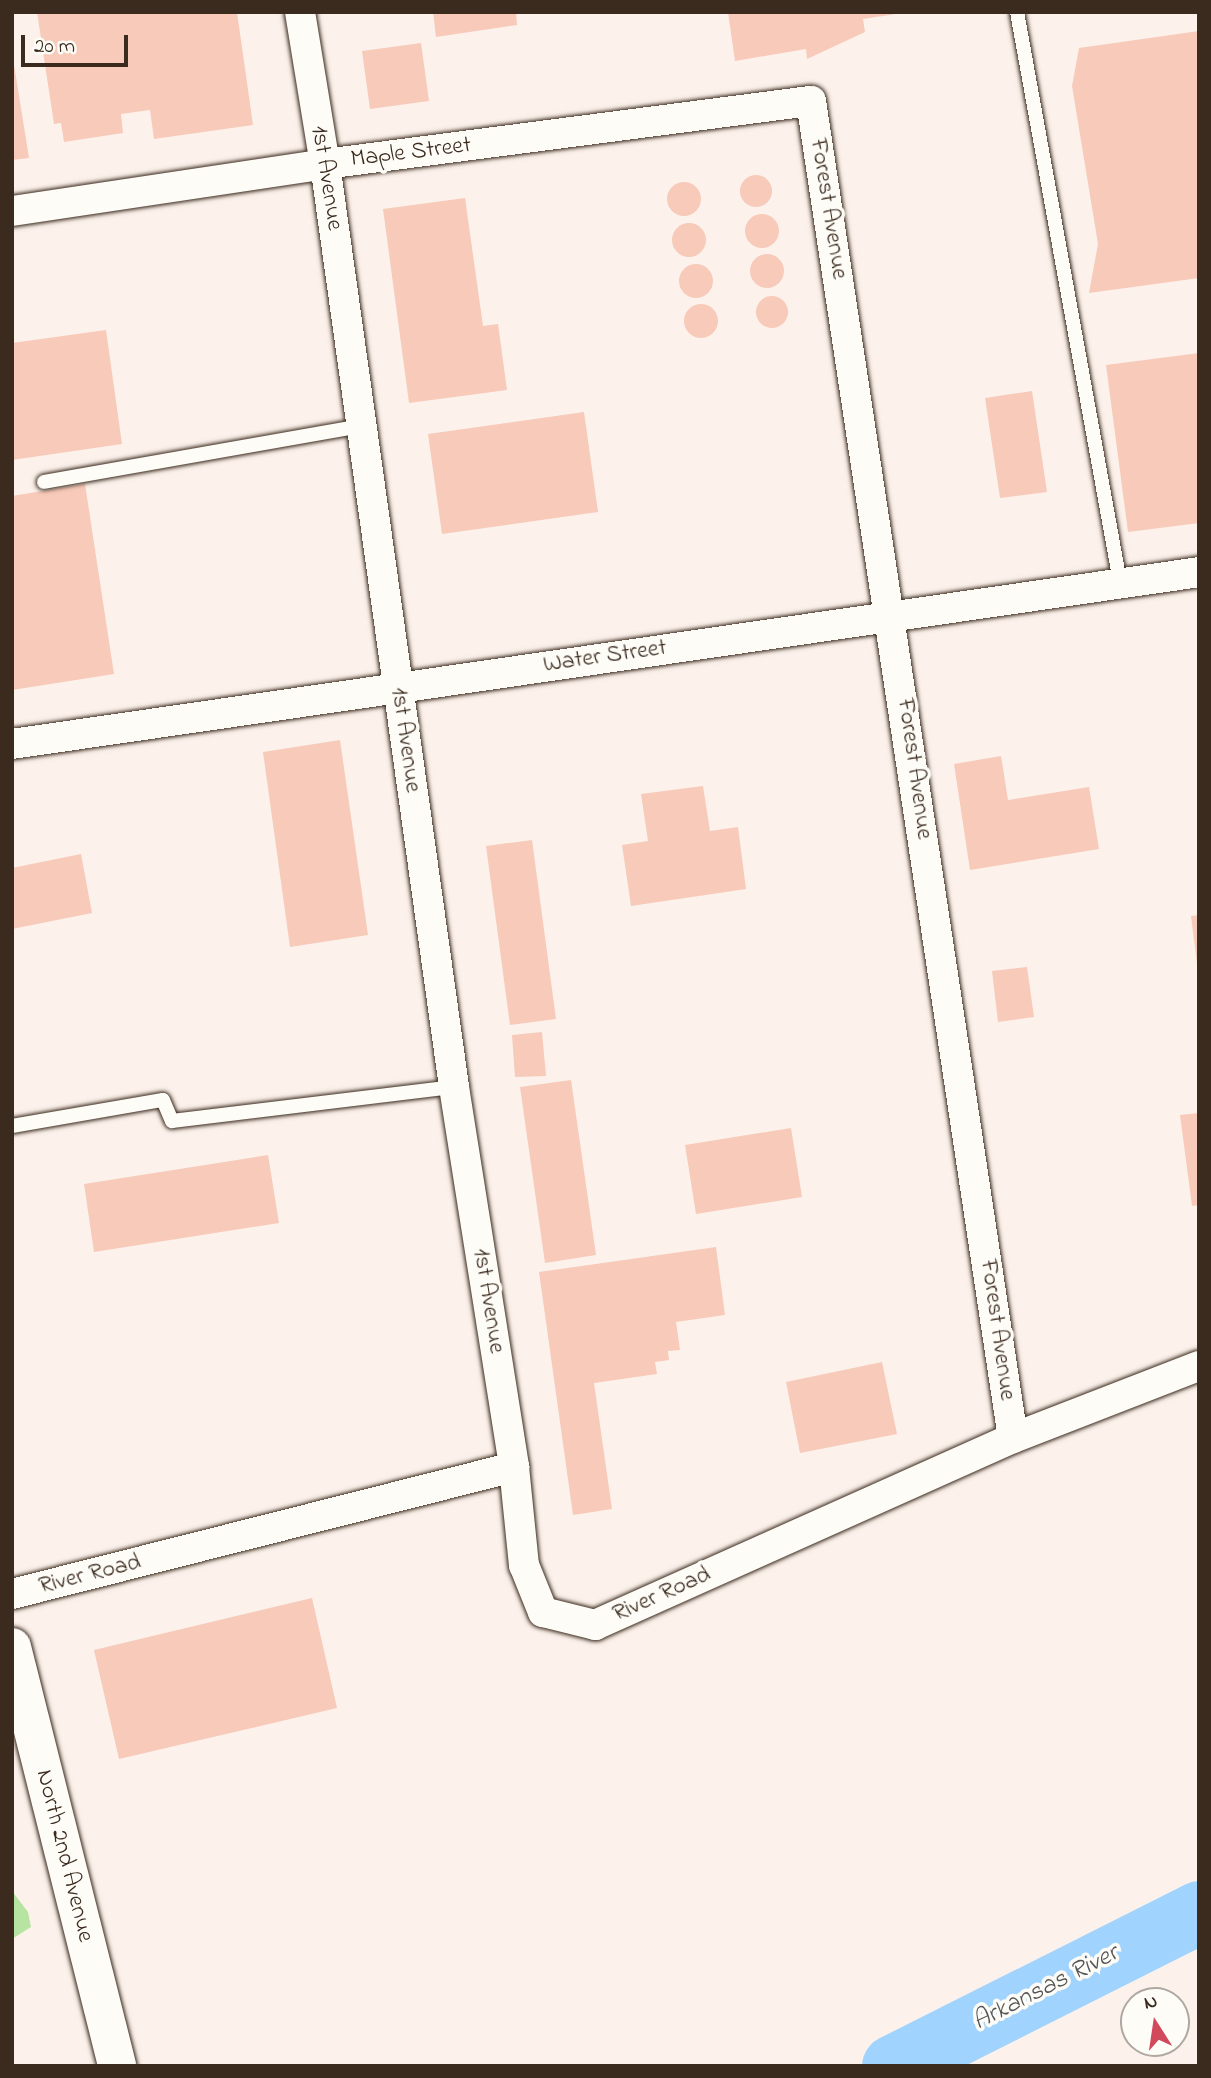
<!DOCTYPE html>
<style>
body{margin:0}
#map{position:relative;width:1211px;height:2078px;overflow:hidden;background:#fcf2eb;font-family:"Indie Flower",sans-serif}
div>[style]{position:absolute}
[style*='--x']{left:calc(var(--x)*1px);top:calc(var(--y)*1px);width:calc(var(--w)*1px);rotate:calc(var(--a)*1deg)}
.green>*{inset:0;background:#b8e4a1}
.river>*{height:63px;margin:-31.5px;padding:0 31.5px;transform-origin:31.5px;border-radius:31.5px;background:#a0d3fe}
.building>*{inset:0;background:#f7caba}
.round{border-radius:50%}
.roads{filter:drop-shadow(0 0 2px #3b2a1e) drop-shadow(0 0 2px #3b2a1e)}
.service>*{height:14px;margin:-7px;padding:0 7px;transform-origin:7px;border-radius:7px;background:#fdfcf7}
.minor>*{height:30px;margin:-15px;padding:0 15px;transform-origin:15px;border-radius:15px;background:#fdfcf7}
.primary>*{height:38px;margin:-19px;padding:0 19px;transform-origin:19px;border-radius:19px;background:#fdfcf7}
span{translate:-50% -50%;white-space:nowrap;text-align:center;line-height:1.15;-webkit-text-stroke:7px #fdfcf7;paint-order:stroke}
.street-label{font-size:24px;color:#3b2a1e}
.water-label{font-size:26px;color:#545456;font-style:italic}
.frame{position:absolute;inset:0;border:14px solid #3b2a1e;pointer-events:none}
.north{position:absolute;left:1120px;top:1987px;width:70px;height:70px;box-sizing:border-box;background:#fdfcf7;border:2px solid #afa8a0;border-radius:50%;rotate:348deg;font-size:19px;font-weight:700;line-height:28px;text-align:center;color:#3b2a1e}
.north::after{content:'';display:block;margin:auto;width:24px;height:32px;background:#d1495b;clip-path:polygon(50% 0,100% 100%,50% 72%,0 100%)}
.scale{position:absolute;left:21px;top:35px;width:107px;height:32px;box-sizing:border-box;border:4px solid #3b2a1e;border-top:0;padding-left:9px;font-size:21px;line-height:24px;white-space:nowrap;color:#3b2a1e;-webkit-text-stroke:5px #fdfcf7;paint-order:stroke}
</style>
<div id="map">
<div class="green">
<div style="clip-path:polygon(12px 1891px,28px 1912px,31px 1927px,12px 1939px)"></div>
</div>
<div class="river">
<div style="--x:893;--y:2066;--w:343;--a:-26.7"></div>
</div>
<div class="building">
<div style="clip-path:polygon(37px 12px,237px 12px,253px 125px,154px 139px,150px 110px,121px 114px,123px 133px,64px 142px,61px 123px,54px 124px)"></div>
<div style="clip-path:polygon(433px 12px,516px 12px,517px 25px,436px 37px)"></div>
<div style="clip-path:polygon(728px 12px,896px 12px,896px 14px,863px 19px,865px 32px,807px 59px,806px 49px,735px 61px)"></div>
<div style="clip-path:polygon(1199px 31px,1199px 278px,1089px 293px,1098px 244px,1072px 86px,1079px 48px)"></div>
<div style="clip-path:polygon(421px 43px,429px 101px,370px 109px,362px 51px)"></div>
<div style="clip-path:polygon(12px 52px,29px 158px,12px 160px)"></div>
<div class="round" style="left:740px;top:175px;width:32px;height:32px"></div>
<div class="round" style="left:667px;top:182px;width:34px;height:34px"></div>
<div style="clip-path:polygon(465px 198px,483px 326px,498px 324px,507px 390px,409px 403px,383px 209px)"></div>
<div class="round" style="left:745px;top:214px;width:34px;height:34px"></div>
<div class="round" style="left:672px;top:223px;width:34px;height:34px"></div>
<div class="round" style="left:750px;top:254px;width:34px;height:34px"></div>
<div class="round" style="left:679px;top:264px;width:34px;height:34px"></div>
<div class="round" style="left:756px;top:296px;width:32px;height:32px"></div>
<div class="round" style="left:684px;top:304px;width:34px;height:34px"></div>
<div style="clip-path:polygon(106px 330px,122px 444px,12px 460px,12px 343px)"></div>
<div style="clip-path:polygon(1199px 353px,1199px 523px,1128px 532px,1106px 365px)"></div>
<div style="clip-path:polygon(1032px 391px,1047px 492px,1000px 498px,985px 398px)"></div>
<div style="clip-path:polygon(584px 412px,598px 512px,442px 534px,428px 434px)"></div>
<div style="clip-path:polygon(85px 484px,114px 674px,12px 690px,12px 496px)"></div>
<div style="clip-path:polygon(340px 740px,368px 935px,290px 947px,263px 752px)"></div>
<div style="clip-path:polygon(1001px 756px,1008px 800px,1089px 787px,1099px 849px,970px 870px,954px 764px)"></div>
<div style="clip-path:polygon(703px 786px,710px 831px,738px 827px,746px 889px,631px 906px,622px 845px,648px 841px,641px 794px)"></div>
<div style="clip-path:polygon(532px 840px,556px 1019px,510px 1025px,486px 846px)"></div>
<div style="clip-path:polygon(81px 854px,92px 913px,12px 929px,12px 868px)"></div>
<div style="clip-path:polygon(1199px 915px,1199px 964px,1197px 964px,1191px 916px)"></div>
<div style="clip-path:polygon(1027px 967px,1034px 1017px,998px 1022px,992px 971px)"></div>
<div style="clip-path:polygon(542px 1032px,546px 1076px,515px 1077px,512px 1035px)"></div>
<div style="clip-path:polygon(571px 1080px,596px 1255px,545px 1263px,520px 1087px)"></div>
<div style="clip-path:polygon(1199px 1113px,1199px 1205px,1192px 1206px,1180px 1115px)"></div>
<div style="clip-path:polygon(791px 1128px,802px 1197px,696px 1214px,685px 1145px)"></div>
<div style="clip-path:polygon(268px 1155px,279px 1223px,94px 1252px,84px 1184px)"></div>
<div style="clip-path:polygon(716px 1247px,725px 1315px,676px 1322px,680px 1350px,668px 1351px,669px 1360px,655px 1362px,657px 1374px,594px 1383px,612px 1509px,573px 1515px,539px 1272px)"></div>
<div style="clip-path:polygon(882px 1362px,897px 1434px,800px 1453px,786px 1382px)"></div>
<div style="clip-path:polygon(312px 1598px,337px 1708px,119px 1759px,94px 1650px)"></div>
</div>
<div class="roads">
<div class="service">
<div style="--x:1017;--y:12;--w:579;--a:79.76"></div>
<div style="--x:44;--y:482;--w:323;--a:-10"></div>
<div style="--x:12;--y:1126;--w:153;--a:-9.8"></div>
<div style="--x:163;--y:1100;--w:23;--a:67"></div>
<div style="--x:172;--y:1121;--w:284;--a:-6.9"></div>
</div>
<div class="minor">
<div style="--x:300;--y:12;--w:154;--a:80.7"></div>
<div style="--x:325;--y:164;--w:932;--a:82.04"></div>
<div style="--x:454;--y:1087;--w:385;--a:81"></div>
<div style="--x:514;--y:1467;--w:99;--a:84.2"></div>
<div style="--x:524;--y:1565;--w:51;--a:68"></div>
<div style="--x:543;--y:1612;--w:54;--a:14"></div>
<div style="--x:595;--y:1625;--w:458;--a:-24.1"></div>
<div style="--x:1013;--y:1438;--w:199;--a:-21.2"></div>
<div style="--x:12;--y:211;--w:317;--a:-8.5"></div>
<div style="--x:325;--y:164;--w:490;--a:-7.4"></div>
<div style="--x:811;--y:101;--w:1352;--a:81.41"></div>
<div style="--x:12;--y:744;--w:1199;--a:-8.24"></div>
<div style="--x:12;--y:1594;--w:518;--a:-14.2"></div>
</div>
<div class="primary">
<div style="--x:12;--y:1647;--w:432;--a:75.9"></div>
</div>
</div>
<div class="street-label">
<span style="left:411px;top:153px;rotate:-7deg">Maple Street</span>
<span style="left:326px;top:178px;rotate:81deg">1st Avenue</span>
<span style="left:828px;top:209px;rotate:81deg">Forest Avenue</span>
<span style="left:605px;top:657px;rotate:-8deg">Water Street</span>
<span style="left:405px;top:740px;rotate:82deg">1st Avenue</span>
<span style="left:914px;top:769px;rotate:82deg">Forest Avenue</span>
<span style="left:488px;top:1301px;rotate:81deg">1st Avenue</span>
<span style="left:997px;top:1330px;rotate:82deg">Forest Avenue</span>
<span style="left:90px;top:1575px;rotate:-14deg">River Road</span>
<span style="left:662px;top:1595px;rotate:-24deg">River Road</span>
<span style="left:64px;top:1856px;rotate:76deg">North 2nd Avenue</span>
</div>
<div class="water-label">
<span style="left:1046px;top:1989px;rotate:-27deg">Arkansas River</span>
</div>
<div class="frame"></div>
<div class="north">N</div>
<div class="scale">20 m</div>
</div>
